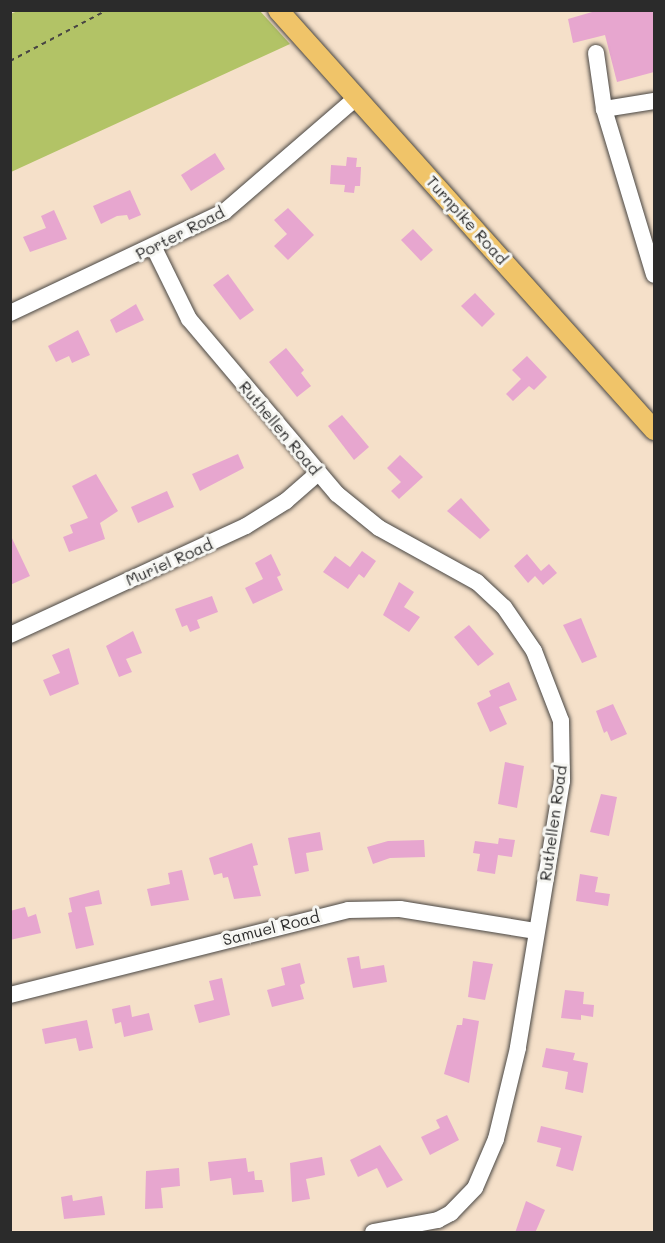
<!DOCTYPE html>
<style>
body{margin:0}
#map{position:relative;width:665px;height:1243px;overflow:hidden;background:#f5e0c9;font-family:Mali,sans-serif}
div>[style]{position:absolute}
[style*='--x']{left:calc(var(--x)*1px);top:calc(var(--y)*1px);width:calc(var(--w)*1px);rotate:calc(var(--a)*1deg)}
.green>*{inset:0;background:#b2c366}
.building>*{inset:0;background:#e7a6cf}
.path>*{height:2px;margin-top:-1px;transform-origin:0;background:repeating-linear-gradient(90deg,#494643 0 4.5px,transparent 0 9px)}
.roads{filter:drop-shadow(0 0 2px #494643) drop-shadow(0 0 2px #494643)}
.minor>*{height:16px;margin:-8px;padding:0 8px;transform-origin:8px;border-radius:8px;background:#fff}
.major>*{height:20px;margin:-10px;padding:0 10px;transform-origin:10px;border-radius:10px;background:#f0c469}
span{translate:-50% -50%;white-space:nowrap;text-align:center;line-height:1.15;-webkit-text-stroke:6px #f6f6f2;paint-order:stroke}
.street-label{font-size:16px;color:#2b2b2b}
.frame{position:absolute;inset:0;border:12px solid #2b2b2b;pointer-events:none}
</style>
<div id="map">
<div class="green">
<div style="clip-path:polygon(18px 11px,260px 11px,290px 44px,11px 172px,10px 14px)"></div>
</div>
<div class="building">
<div style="clip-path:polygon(599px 10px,654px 10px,654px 72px,617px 82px,605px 35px,573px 43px,568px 19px)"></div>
<div style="clip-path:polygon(215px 153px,225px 169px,191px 191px,181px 175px)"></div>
<div style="clip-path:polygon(347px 157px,357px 158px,356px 167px,361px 167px,360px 186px,355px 186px,354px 193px,344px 192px,345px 185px,330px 184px,331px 165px,346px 166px)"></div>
<div style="clip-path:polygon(130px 190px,141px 215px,129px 220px,127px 215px,117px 216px,101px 224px,93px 206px)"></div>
<div style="clip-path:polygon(288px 208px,314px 235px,288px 260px,274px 246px,287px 234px,274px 220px)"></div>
<div style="clip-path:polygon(54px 210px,67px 239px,30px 252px,23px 237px,46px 228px,41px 216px)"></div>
<div style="clip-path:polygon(413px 229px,433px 250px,421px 261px,401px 240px)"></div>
<div style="clip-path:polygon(228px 274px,254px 310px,240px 320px,213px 285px)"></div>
<div style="clip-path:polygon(475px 293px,495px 314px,482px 327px,461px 306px)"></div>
<div style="clip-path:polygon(136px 304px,144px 320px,116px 333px,110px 320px)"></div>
<div style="clip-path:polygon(78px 330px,90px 355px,72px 363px,69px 356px,56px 362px,48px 346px)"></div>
<div style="clip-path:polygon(286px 348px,304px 370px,301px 373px,311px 386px,297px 397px,269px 362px)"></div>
<div style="clip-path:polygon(527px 356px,547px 377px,534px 390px,529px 386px,513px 401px,506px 394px,521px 379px,512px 370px)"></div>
<div style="clip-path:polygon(342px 415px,369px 447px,354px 460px,328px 426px)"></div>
<div style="clip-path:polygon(238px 454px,244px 468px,200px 491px,192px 474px)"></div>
<div style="clip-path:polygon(400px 455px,423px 477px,399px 499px,391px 491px,401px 482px,387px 468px)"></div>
<div style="clip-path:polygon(96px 474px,118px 511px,100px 523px,105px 539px,69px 552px,63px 537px,73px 533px,70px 525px,88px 518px,72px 486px)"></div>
<div style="clip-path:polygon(167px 491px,174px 507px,138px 523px,131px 507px)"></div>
<div style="clip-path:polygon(461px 498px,490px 530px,480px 539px,447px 511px)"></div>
<div style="clip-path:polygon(10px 534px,30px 576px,10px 585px)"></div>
<div style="clip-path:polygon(362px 551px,376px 561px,364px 578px,359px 574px,348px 589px,323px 572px,335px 556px,350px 567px)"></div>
<div style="clip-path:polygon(271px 554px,281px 575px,277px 577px,283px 590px,253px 604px,245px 588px,263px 579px,255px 563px)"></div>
<div style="clip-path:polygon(527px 554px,541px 571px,549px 564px,557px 573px,543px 585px,535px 576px,528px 583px,514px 566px)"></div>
<div style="clip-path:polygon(399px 582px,414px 592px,404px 607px,420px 617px,409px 632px,383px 615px)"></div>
<div style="clip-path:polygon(212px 596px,218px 612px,197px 620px,200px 628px,190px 632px,187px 625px,182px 627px,175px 609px)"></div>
<div style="clip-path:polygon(581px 618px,597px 657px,582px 663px,563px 625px)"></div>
<div style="clip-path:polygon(469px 625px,494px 654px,478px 666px,454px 637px)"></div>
<div style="clip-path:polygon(133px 631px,142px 653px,126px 659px,132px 672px,119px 677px,106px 646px)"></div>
<div style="clip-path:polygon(69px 648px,79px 684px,50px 696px,43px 680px,60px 673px,52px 655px)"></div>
<div style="clip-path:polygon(509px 682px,517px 700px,499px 707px,507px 724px,490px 732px,477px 703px,491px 696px,489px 691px)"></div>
<div style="clip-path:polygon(613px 704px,627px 734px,611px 741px,607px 731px,604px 733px,596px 711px)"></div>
<div style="clip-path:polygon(505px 762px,524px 766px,517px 808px,498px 804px)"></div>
<div style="clip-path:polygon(601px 794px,617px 797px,609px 836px,590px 832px)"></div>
<div style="clip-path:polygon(320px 832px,323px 850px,306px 853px,309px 871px,295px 874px,288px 838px)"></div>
<div style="clip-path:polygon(499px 838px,515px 840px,512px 857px,498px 855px,495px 874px,477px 871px,480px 854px,473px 853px,475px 841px,498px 844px)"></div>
<div style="clip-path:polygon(424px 840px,425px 857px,390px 858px,373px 864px,367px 847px,388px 841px)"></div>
<div style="clip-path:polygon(252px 843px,258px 865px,253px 866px,261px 896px,234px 899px,228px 877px,223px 878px,222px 873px,214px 875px,209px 858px)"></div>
<div style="clip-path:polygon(182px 870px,189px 900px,151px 906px,147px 889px,170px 884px,168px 873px)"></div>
<div style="clip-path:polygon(580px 874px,598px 877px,595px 892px,610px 894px,608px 906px,576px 901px)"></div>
<div style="clip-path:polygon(99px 890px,102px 904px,85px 907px,94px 945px,76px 949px,68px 913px,72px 912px,69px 898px)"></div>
<div style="clip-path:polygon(25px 907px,28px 917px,36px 914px,41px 933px,10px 940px,10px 911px)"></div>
<div style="clip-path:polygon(359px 956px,361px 969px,384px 965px,387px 982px,353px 988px,347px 958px)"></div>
<div style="clip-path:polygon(473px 961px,493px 964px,485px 1000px,468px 997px)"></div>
<div style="clip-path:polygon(300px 963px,305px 983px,300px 985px,304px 999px,272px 1007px,267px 990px,285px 985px,281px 968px)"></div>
<div style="clip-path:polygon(222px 978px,230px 1015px,199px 1023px,194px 1005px,214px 1000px,209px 981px)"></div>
<div style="clip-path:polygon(565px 990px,584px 992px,583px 1004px,594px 1005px,593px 1017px,581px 1015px,581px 1020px,561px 1018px)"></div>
<div style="clip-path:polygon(130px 1005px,132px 1017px,149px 1013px,153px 1030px,124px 1037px,121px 1022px,115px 1024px,112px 1009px)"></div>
<div style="clip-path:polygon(463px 1018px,479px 1021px,469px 1083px,444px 1074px,457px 1025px,462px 1025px)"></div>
<div style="clip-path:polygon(87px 1020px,93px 1048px,79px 1051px,76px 1038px,45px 1044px,42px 1029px)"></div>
<div style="clip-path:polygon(546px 1048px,575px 1053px,573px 1060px,588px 1063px,583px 1093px,565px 1089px,568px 1072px,542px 1067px)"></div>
<div style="clip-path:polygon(447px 1115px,459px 1140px,430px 1155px,421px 1137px,440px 1128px,436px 1120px)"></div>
<div style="clip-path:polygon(541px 1126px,582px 1136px,573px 1171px,556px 1166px,561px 1148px,537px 1142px)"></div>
<div style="clip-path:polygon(380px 1145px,403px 1180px,387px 1188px,377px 1168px,358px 1177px,350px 1160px)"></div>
<div style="clip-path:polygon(322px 1157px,325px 1175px,306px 1179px,310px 1199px,292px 1202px,290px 1163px)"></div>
<div style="clip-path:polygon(246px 1158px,248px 1172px,254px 1171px,255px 1180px,262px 1180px,264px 1192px,233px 1195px,231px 1178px,210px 1181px,208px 1162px)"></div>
<div style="clip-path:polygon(179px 1168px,180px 1186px,161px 1188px,163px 1208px,145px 1209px,146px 1171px)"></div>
<div style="clip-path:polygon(72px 1195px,73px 1201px,102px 1196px,105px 1215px,64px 1219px,61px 1197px)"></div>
<div style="clip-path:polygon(526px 1201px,545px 1210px,535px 1233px,515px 1233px)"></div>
</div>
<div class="path">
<div style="--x:10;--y:61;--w:110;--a:-27.7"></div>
</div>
<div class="roads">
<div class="minor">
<div style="--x:596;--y:53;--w:57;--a:81.9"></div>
<div style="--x:654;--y:101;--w:51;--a:170.9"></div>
<div style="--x:604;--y:109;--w:173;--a:73.2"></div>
<div style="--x:154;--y:248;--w:79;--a:63.8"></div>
<div style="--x:189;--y:319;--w:229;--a:49.8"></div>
<div style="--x:337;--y:494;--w:54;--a:39"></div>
<div style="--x:379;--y:528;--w:112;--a:28.9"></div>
<div style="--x:477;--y:582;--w:37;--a:43"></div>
<div style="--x:504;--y:607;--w:53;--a:55.7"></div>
<div style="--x:534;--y:651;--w:75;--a:68.9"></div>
<div style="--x:561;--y:721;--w:60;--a:89"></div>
<div style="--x:562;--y:781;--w:271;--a:99.4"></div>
<div style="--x:518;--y:1048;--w:94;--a:103.6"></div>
<div style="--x:496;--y:1139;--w:53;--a:113.2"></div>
<div style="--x:475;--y:1188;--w:35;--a:134"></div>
<div style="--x:451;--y:1213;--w:15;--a:152"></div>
<div style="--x:438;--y:1220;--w:66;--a:169.5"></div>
<div style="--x:10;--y:313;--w:237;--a:-25.3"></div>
<div style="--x:224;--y:212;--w:176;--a:-40.8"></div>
<div style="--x:10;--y:635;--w:260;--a:-24.8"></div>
<div style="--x:246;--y:526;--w:47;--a:-32"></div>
<div style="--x:286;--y:501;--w:43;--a:-41.2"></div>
<div style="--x:10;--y:995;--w:349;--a:-14.1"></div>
<div style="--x:348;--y:910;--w:52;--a:-1.1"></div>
<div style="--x:400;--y:909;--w:138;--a:9.2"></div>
</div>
<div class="major">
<div style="--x:278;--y:10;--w:564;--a:48.16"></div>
</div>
</div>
<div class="street-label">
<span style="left:467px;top:220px;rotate:48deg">Turnpike Road</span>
<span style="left:180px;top:233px;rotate:-27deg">Porter Road</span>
<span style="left:280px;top:428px;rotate:50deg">Ruthellen Road</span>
<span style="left:169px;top:562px;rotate:-24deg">Muriel Road</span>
<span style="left:553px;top:823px;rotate:-82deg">Ruthellen Road</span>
<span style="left:271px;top:928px;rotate:-14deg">Samuel Road</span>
</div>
<div class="frame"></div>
</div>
